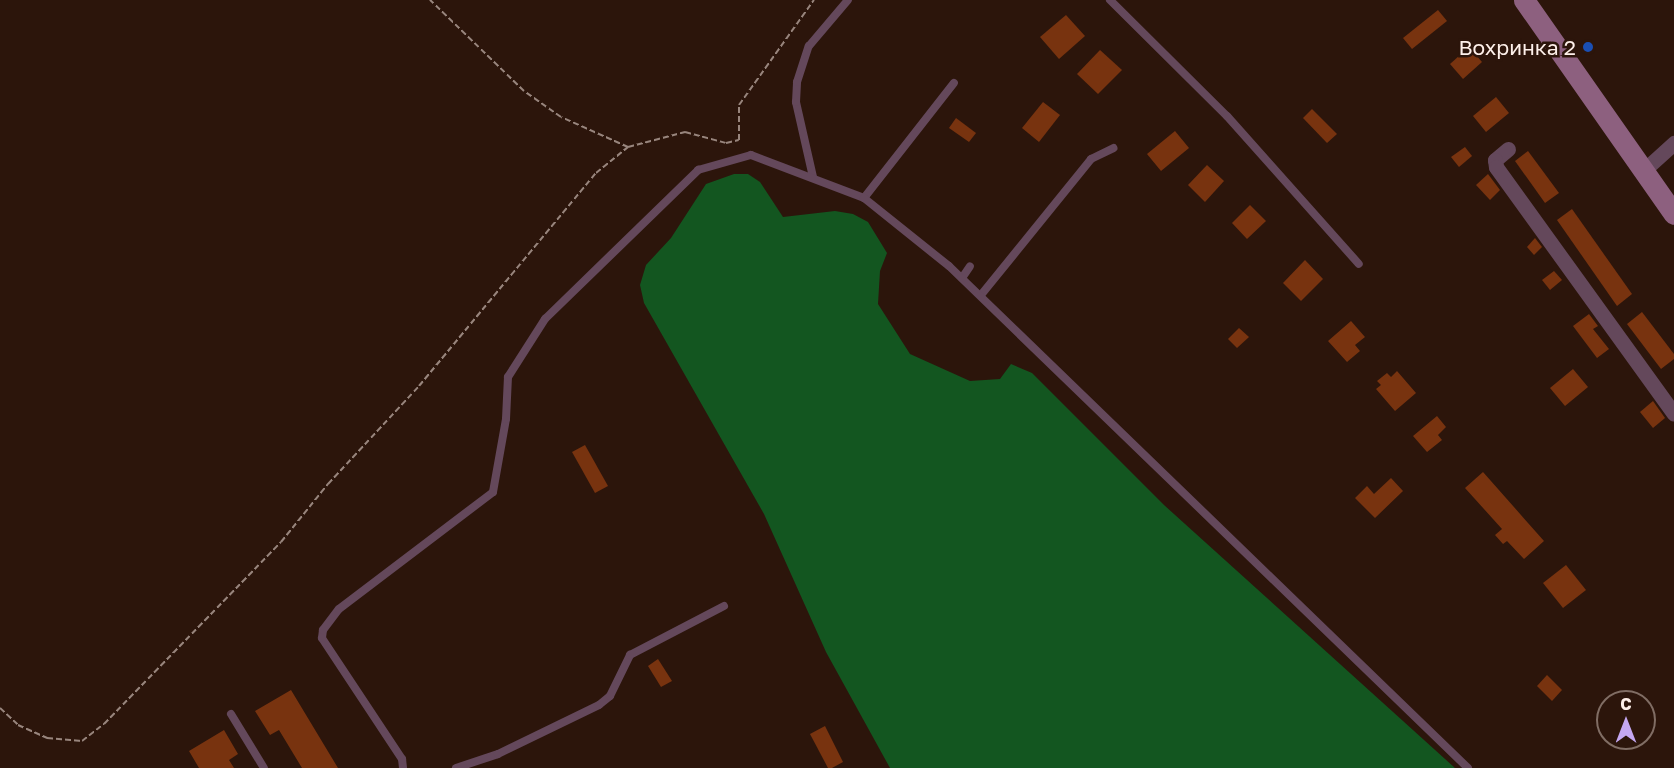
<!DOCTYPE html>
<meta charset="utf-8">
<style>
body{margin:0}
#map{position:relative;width:1674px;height:768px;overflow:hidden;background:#2c150b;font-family:"Golos Text",sans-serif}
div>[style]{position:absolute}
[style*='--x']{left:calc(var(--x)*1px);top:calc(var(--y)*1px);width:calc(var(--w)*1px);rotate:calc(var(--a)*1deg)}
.forest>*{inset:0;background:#135620}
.building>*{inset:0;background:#78330f}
.path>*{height:2px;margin-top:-1px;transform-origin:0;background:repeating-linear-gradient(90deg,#98857d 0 6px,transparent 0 9px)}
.lane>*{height:8px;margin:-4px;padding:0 4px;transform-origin:4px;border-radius:4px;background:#64485b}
.street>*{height:15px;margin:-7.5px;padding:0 7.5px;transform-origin:7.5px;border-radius:7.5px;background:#64485b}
.secondary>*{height:21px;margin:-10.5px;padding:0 10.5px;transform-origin:10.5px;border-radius:10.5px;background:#8d607f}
.dots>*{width:16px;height:16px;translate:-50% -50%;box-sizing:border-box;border:3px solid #2c150b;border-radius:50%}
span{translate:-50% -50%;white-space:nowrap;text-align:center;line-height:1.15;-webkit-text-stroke:5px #2c150b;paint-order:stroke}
.poi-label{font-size:21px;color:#fef0ea}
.right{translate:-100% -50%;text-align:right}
.north{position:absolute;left:1596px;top:690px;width:60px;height:60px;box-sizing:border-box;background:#2c150b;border:2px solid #806d64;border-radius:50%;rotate:0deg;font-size:16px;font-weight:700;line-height:24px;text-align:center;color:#fef0ea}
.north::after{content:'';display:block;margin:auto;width:21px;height:27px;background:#c4a7f1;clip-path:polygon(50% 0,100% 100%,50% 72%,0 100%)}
</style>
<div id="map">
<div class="forest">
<div style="clip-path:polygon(734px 174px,748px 174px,760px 182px,783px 217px,835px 211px,853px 214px,868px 222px,887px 253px,880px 271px,878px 304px,910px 354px,970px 381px,1000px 379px,1011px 364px,1032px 373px,1164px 505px,1455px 768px,890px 768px,826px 652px,764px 514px,644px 303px,640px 285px,646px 265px,671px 238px,706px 184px)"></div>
</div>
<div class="building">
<div style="clip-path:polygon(1438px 10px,1447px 21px,1412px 49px,1403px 38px)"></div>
<div style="clip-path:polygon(1066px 15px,1085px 36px,1059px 59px,1040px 37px)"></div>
<div style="clip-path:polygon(1469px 47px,1482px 62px,1463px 79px,1450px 64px)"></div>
<div style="clip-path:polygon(1100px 50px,1122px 70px,1098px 94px,1077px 74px)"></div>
<div style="clip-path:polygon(1496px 97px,1509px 113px,1486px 132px,1473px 116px)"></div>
<div style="clip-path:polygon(1043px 102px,1060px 115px,1039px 142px,1022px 128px)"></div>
<div style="clip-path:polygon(1312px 109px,1337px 134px,1327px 143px,1303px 118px)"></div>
<div style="clip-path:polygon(956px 118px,976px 133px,969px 142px,949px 128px)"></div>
<div style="clip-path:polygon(1175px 131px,1189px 148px,1161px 171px,1147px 154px)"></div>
<div style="clip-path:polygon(1465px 147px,1472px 156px,1459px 167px,1451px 157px)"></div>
<div style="clip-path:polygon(1528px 151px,1559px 193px,1545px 203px,1515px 161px)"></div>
<div style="clip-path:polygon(1207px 165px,1224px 181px,1205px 202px,1188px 185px)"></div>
<div style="clip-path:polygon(1488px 174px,1500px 190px,1490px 200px,1476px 185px)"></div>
<div style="clip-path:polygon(1250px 205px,1266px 221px,1247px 239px,1232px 223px)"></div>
<div style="clip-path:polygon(1572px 209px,1632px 294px,1617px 306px,1557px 220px)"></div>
<div style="clip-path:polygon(1535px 238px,1542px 247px,1534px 255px,1527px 247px)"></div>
<div style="clip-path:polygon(1305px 260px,1323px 279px,1301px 301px,1283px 283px)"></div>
<div style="clip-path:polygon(1554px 271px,1562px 280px,1550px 290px,1542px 280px)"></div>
<div style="clip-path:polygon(1642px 312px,1674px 354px,1674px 359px,1661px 369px,1627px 324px)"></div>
<div style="clip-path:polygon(1589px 314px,1598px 326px,1593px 329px,1609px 349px,1597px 358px,1573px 326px)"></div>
<div style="clip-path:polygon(1351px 321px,1365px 337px,1355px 345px,1360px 351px,1347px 362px,1328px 341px)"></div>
<div style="clip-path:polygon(1239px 328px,1249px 337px,1237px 348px,1228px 339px)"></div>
<div style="clip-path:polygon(1573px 369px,1588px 387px,1565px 406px,1550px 388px)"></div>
<div style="clip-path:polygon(1397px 371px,1416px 393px,1395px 411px,1376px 389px,1381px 385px,1377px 381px,1387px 373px,1391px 377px)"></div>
<div style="clip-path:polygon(1653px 401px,1665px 418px,1653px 428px,1640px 412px)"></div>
<div style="clip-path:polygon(1437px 416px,1446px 427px,1438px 435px,1442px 440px,1427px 452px,1413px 436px)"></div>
<div style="clip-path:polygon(585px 445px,608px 486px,595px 493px,572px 452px)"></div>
<div style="clip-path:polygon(1483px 472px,1544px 541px,1524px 559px,1507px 541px,1503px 544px,1495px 535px,1502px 529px,1465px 488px)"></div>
<div style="clip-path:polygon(1391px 478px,1403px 491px,1375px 518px,1355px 498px,1367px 486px,1374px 494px)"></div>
<div style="clip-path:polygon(1566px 565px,1586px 590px,1563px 608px,1543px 583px)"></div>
<div style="clip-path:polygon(658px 659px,672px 681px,661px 687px,648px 666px)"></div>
<div style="clip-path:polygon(1547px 675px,1562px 690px,1552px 701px,1537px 686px)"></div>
<div style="clip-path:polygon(291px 690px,338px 768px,302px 768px,279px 730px,270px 735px,255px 711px)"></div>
<div style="clip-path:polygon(825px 726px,843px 762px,832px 768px,828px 768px,810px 734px)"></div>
<div style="clip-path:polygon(224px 730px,238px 754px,229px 760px,234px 768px,199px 768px,189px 751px)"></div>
</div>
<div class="path">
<div style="--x:628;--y:147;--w:59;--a:-14.7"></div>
<div style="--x:685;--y:132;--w:42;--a:15"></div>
<div style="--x:726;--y:143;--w:13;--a:-13"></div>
<div style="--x:739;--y:140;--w:35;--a:-90"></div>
<div style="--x:739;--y:105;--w:129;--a:-54.5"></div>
<div style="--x:0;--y:708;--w:25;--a:43"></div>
<div style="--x:18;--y:725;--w:32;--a:24"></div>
<div style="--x:47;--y:738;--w:35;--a:5"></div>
<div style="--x:82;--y:741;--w:28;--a:-38"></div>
<div style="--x:104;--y:724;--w:254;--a:-45.8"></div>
<div style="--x:281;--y:542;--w:75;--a:-51"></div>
<div style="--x:328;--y:484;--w:134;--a:-47.1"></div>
<div style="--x:419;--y:386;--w:277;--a:-50.3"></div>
<div style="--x:596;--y:173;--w:41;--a:-39.1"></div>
<div style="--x:628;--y:147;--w:73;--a:-155.9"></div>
<div style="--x:561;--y:117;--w:45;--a:-144.9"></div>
<div style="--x:524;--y:91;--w:131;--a:-135.9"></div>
</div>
<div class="lane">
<div style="--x:1110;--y:0;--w:165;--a:44.8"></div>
<div style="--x:1227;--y:116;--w:198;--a:48.3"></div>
<div style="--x:813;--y:177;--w:77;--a:-102.8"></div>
<div style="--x:796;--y:102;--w:20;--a:-87"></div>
<div style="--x:797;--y:82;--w:38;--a:-72"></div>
<div style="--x:809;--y:46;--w:60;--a:-49.7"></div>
<div style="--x:864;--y:198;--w:146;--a:-52"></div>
<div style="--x:962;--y:278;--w:14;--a:-56"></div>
<div style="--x:981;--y:295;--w:175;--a:-51"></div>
<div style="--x:1091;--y:159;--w:25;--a:-26"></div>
<div style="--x:231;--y:714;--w:63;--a:58.6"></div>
<div style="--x:403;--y:768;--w:9;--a:-96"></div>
<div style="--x:402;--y:759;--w:145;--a:-123.5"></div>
<div style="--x:322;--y:638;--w:8;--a:-83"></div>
<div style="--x:323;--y:630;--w:26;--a:-53"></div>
<div style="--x:339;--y:609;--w:193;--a:-37.2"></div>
<div style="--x:493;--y:492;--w:74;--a:-79.9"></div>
<div style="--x:506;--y:419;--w:42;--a:-87.3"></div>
<div style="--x:508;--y:377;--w:69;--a:-57.5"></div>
<div style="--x:545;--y:319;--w:214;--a:-44.2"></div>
<div style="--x:698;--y:170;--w:55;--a:-15.8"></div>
<div style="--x:751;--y:155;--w:121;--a:20.8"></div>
<div style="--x:864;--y:198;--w:109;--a:38.7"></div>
<div style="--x:949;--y:266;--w:722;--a:44.05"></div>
<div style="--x:456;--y:768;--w:44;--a:-18.4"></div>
<div style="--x:498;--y:754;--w:112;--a:-25.9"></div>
<div style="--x:599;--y:705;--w:14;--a:-39"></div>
<div style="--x:610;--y:696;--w:46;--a:-64"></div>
<div style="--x:630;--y:655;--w:106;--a:-27.5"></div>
</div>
<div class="street">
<div style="--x:1508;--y:149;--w:17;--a:140"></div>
<div style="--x:1495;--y:160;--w:7;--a:82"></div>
<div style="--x:1496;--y:167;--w:304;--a:54.2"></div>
<div style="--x:1643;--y:171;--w:42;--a:-42.1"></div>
</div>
<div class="secondary">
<div style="--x:1524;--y:0;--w:261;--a:55"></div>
</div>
<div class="dots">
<div style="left:1588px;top:47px;background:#1a4fb4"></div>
</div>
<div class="poi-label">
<span class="right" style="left:1576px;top:47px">Вохринка 2</span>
</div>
<div class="north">С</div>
</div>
